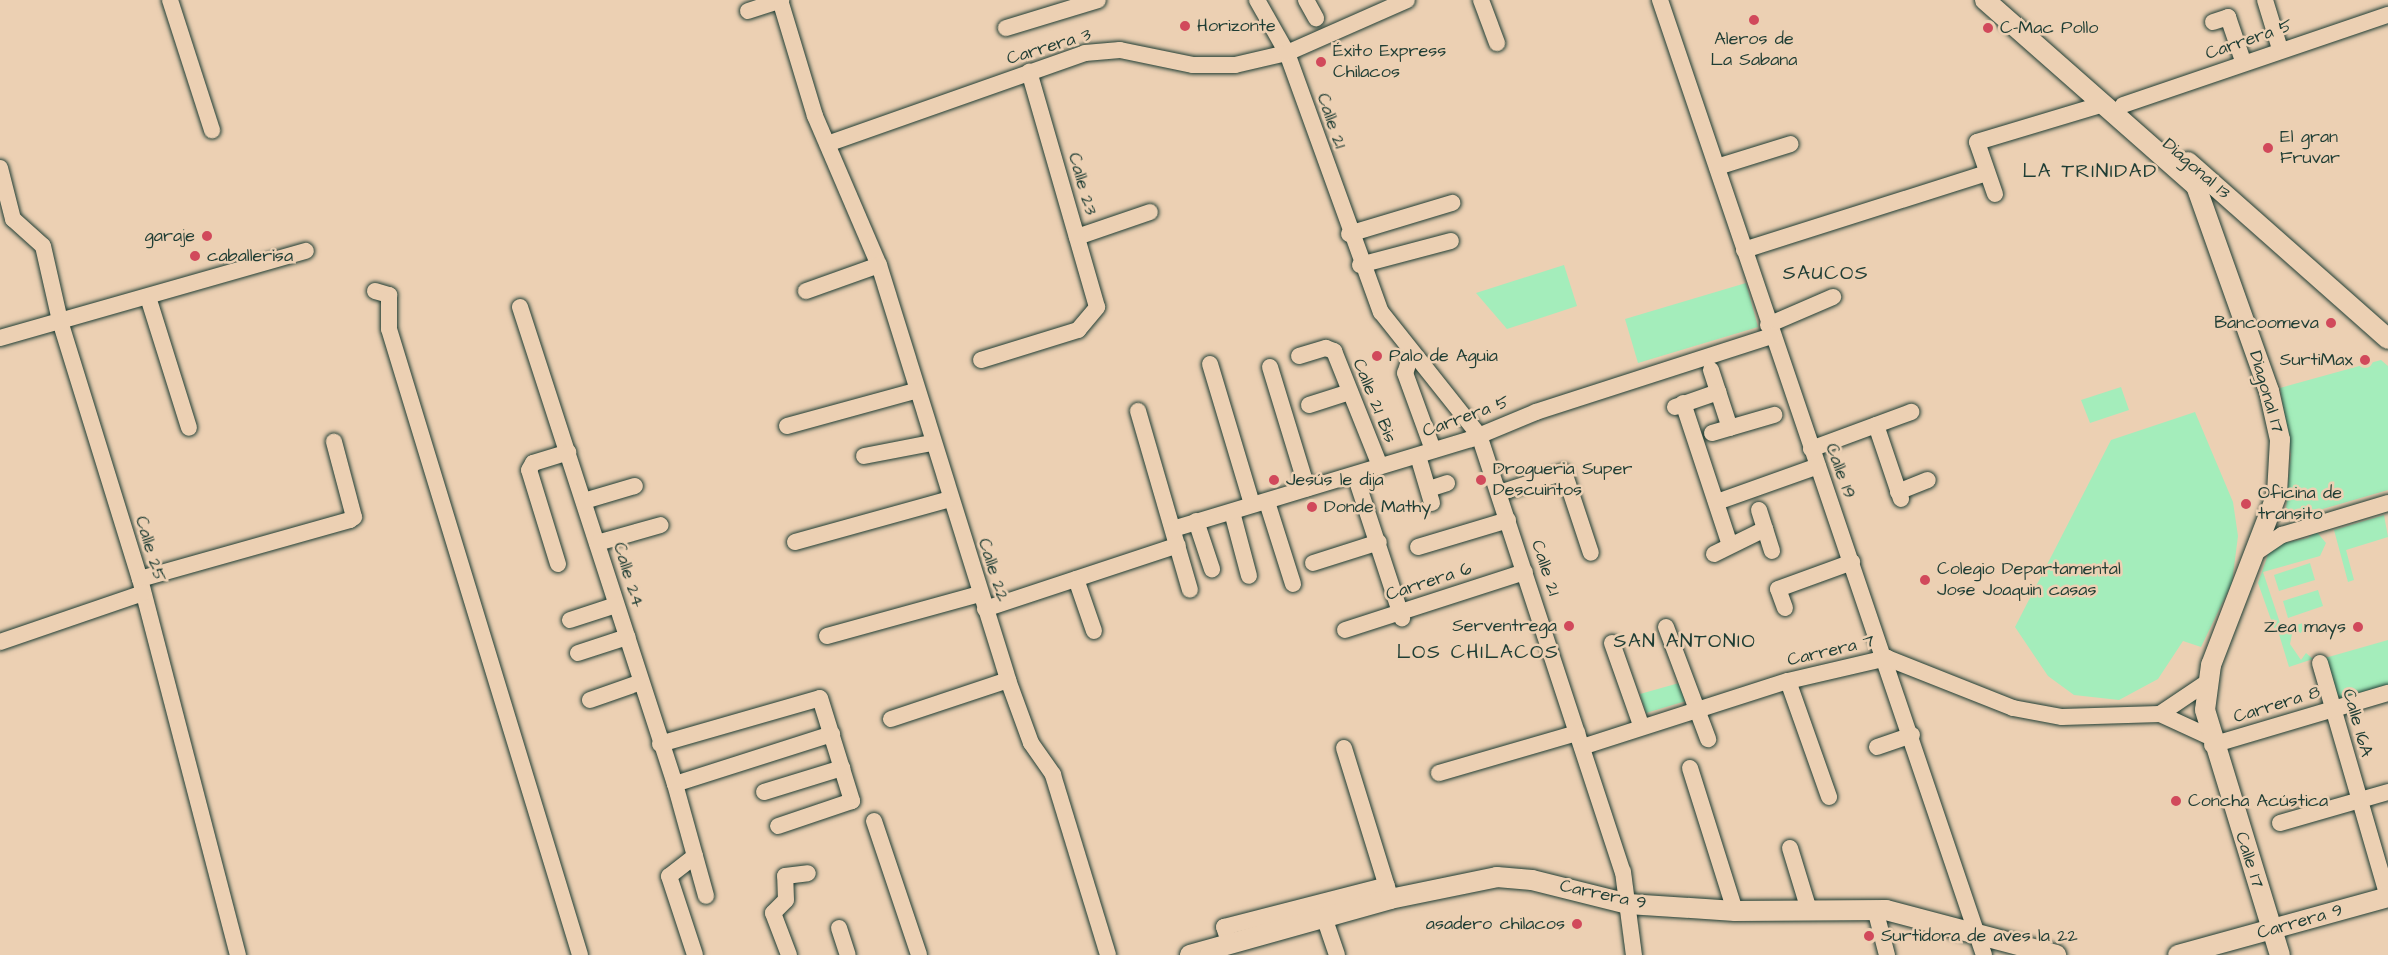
<!DOCTYPE html>
<meta charset="utf-8">
<style>
body{margin:0}
#map{position:relative;width:2388px;height:955px;overflow:hidden;background:#ecd0b3;font-family:"Architects Daughter",sans-serif}
div>[style]{position:absolute}
[style*='--x']{left:calc(var(--x)*1px);top:calc(var(--y)*1px);width:calc(var(--w)*1px);rotate:calc(var(--a)*1deg)}
.green>*{inset:0;background:#a4edbb}
.roads{filter:drop-shadow(0 0 2px #1f3d34) drop-shadow(0 0 2px #1f3d34)}
.minor>*{height:16px;margin:-8px;padding:0 8px;transform-origin:8px;border-radius:8px;background:#ecd0b3}
.major>*{height:20px;margin:-10px;padding:0 10px;transform-origin:10px;border-radius:10px;background:#ecd0b3}
.dots>*{width:16px;height:16px;translate:-50% -50%;box-sizing:border-box;border:3px solid #ecd0b3;border-radius:50%}
span{translate:-50% -50%;white-space:nowrap;text-align:center;line-height:1.15;-webkit-text-stroke:5px #ecd0b3;paint-order:stroke}
.poi-label{font-size:18px;color:#1f3d34}
.left{translate:0 -50%;text-align:left}
.right{translate:-100% -50%;text-align:right}
.street-label{font-size:18px;color:#1f3d34}
.neighbourhood-label{font-size:20px;color:#1f3d34;letter-spacing:1.5px}
</style>
<div id="map">
<div class="green">
<div style="clip-path:polygon(1564px 265px,1577px 306px,1507px 329px,1476px 293px)"></div>
<div style="clip-path:polygon(1746px 283px,1758px 327px,1638px 363px,1625px 319px)"></div>
<div style="clip-path:polygon(2381px 360px,2388px 366px,2388px 490px,2285px 520px,2291px 454px,2280px 388px)"></div>
<div style="clip-path:polygon(2121px 387px,2129px 410px,2090px 423px,2081px 400px)"></div>
<div style="clip-path:polygon(2195px 412px,2233px 502px,2238px 536px,2232px 583px,2201px 647px,2183px 641px,2158px 679px,2119px 700px,2074px 695px,2048px 676px,2015px 627px,2111px 440px)"></div>
<div style="clip-path:polygon(2384px 515px,2388px 537px,2346px 550px,2354px 580px,2348px 582px,2334px 530px)"></div>
<div style="clip-path:polygon(2316px 531px,2326px 543px,2320px 556px,2263px 572px,2281px 626px,2274px 628px,2258px 583px,2271px 546px,2308px 538px)"></div>
<div style="clip-path:polygon(2310px 563px,2315px 580px,2279px 591px,2274px 575px)"></div>
<div style="clip-path:polygon(2318px 590px,2323px 606px,2288px 618px,2283px 601px)"></div>
<div style="clip-path:polygon(2306px 622px,2301px 633px,2293px 629px,2290px 644px,2301px 660px,2306px 653px,2313px 659px,2289px 667px,2278px 631px)"></div>
<div style="clip-path:polygon(2388px 640px,2388px 693px,2333px 709px,2318px 660px)"></div>
<div style="clip-path:polygon(1679px 683px,1686px 701px,1646px 713px,1640px 694px)"></div>
</div>
<div class="roads">
<div class="minor">
<div style="--x:170;--y:0;--w:137;--a:72.1"></div>
<div style="--x:780;--y:0;--w:121;--a:73.2"></div>
<div style="--x:815;--y:116;--w:162;--a:66.8"></div>
<div style="--x:879;--y:265;--w:435;--a:72.7"></div>
<div style="--x:1008;--y:680;--w:67;--a:69.9"></div>
<div style="--x:1031;--y:743;--w:39;--a:55"></div>
<div style="--x:1053;--y:775;--w:188;--a:73"></div>
<div style="--x:1257;--y:0;--w:61;--a:60.5"></div>
<div style="--x:1287;--y:53;--w:276;--a:70.1"></div>
<div style="--x:1381;--y:312;--w:157;--a:51.5"></div>
<div style="--x:1479;--y:435;--w:460;--a:71.8"></div>
<div style="--x:1623;--y:872;--w:84;--a:82.5"></div>
<div style="--x:1306;--y:0;--w:21;--a:61"></div>
<div style="--x:1481;--y:0;--w:46;--a:69.6"></div>
<div style="--x:1660;--y:0;--w:1008;--a:71.26"></div>
<div style="--x:2265;--y:0;--w:51;--a:73"></div>
<div style="--x:748;--y:11;--w:35;--a:-18"></div>
<div style="--x:2213;--y:22;--w:16;--a:-18"></div>
<div style="--x:2228;--y:17;--w:46;--a:71.2"></div>
<div style="--x:1006;--y:28;--w:96;--a:-16.9"></div>
<div style="--x:2123;--y:105;--w:280;--a:-18.8"></div>
<div style="--x:830;--y:143;--w:270;--a:-19.4"></div>
<div style="--x:1085;--y:53;--w:35;--a:-5"></div>
<div style="--x:1120;--y:50;--w:75;--a:11.6"></div>
<div style="--x:1193;--y:65;--w:42;--a:0"></div>
<div style="--x:1235;--y:65;--w:53;--a:-13"></div>
<div style="--x:1287;--y:53;--w:131;--a:-23.8"></div>
<div style="--x:1717;--y:167;--w:77;--a:-17.3"></div>
<div style="--x:0;--y:168;--w:53;--a:75.7"></div>
<div style="--x:13;--y:219;--w:40;--a:42"></div>
<div style="--x:43;--y:246;--w:77;--a:77.2"></div>
<div style="--x:60;--y:321;--w:270;--a:72.8"></div>
<div style="--x:140;--y:579;--w:389;--a:75.4"></div>
<div style="--x:1995;--y:194;--w:55;--a:-109.1"></div>
<div style="--x:1977;--y:142;--w:133;--a:-16.7"></div>
<div style="--x:1349;--y:234;--w:108;--a:-16.8"></div>
<div style="--x:1077;--y:237;--w:77;--a:-18.9"></div>
<div style="--x:1744;--y:250;--w:255;--a:-17.6"></div>
<div style="--x:1360;--y:265;--w:94;--a:-14.8"></div>
<div style="--x:375;--y:291;--w:15;--a:16"></div>
<div style="--x:389;--y:295;--w:34;--a:90"></div>
<div style="--x:389;--y:329;--w:654;--a:73.03"></div>
<div style="--x:806;--y:291;--w:77;--a:-19.6"></div>
<div style="--x:148;--y:297;--w:137;--a:72.6"></div>
<div style="--x:520;--y:307;--w:502;--a:72"></div>
<div style="--x:675;--y:784;--w:116;--a:74.5"></div>
<div style="--x:1768;--y:325;--w:71;--a:-23.3"></div>
<div style="--x:0;--y:338;--w:318;--a:-15.9"></div>
<div style="--x:1412;--y:352;--w:22;--a:108"></div>
<div style="--x:1405;--y:373;--w:82;--a:70"></div>
<div style="--x:1299;--y:356;--w:28;--a:-17"></div>
<div style="--x:1326;--y:348;--w:9;--a:21"></div>
<div style="--x:1334;--y:351;--w:124;--a:68.2"></div>
<div style="--x:981;--y:360;--w:102;--a:-17.2"></div>
<div style="--x:1078;--y:330;--w:30;--a:-50"></div>
<div style="--x:1097;--y:307;--w:245;--a:-106.1"></div>
<div style="--x:1210;--y:364;--w:146;--a:73.3"></div>
<div style="--x:1270;--y:367;--w:127;--a:73"></div>
<div style="--x:1711;--y:370;--w:61;--a:71.9"></div>
<div style="--x:1683;--y:403;--w:150;--a:71.7"></div>
<div style="--x:1309;--y:405;--w:43;--a:-17.6"></div>
<div style="--x:1675;--y:407;--w:46;--a:-19.2"></div>
<div style="--x:1138;--y:411;--w:186;--a:73.8"></div>
<div style="--x:1876;--y:425;--w:78;--a:71.3"></div>
<div style="--x:787;--y:426;--w:133;--a:-15.3"></div>
<div style="--x:1712;--y:433;--w:65;--a:-16.2"></div>
<div style="--x:1811;--y:449;--w:107;--a:-20.3"></div>
<div style="--x:864;--y:456;--w:68;--a:-11"></div>
<div style="--x:1418;--y:456;--w:49;--a:73.4"></div>
<div style="--x:1355;--y:475;--w:151;--a:71.8"></div>
<div style="--x:1429;--y:489;--w:19;--a:-18"></div>
<div style="--x:1898;--y:492;--w:32;--a:-22"></div>
<div style="--x:1499;--y:493;--w:68;--a:-17.9"></div>
<div style="--x:1564;--y:472;--w:85;--a:71.6"></div>
<div style="--x:584;--y:501;--w:53;--a:-16.4"></div>
<div style="--x:1267;--y:502;--w:86;--a:72.4"></div>
<div style="--x:1717;--y:502;--w:107;--a:-19.6"></div>
<div style="--x:1759;--y:510;--w:43;--a:72.4"></div>
<div style="--x:1232;--y:512;--w:66;--a:75.1"></div>
<div style="--x:1196;--y:521;--w:51;--a:71.6"></div>
<div style="--x:1173;--y:529;--w:311;--a:-16.8"></div>
<div style="--x:1471;--y:439;--w:70;--a:-22.6"></div>
<div style="--x:1536;--y:412;--w:248;--a:-17.9"></div>
<div style="--x:795;--y:542;--w:161;--a:-15.5"></div>
<div style="--x:597;--y:543;--w:66;--a:-15.7"></div>
<div style="--x:1418;--y:547;--w:94;--a:-16.7"></div>
<div style="--x:2258;--y:551;--w:29;--a:-34"></div>
<div style="--x:2282;--y:535;--w:111;--a:-16.8"></div>
<div style="--x:1714;--y:554;--w:57;--a:-26.1"></div>
<div style="--x:1313;--y:563;--w:69;--a:-17.7"></div>
<div style="--x:558;--y:564;--w:98;--a:-107.1"></div>
<div style="--x:529;--y:470;--w:8;--a:-60"></div>
<div style="--x:533;--y:463;--w:37;--a:-17"></div>
<div style="--x:140;--y:579;--w:218;--a:-15.7"></div>
<div style="--x:350;--y:520;--w:5;--a:-37"></div>
<div style="--x:354;--y:517;--w:78;--a:-104.9"></div>
<div style="--x:1076;--y:579;--w:55;--a:70.9"></div>
<div style="--x:1785;--y:608;--w:20;--a:-110"></div>
<div style="--x:1778;--y:589;--w:79;--a:-20"></div>
<div style="--x:985;--y:609;--w:203;--a:-18.3"></div>
<div style="--x:570;--y:620;--w:48;--a:-18.1"></div>
<div style="--x:1666;--y:627;--w:120;--a:69.4"></div>
<div style="--x:1345;--y:630;--w:189;--a:-17.9"></div>
<div style="--x:827;--y:636;--w:159;--a:-15.4"></div>
<div style="--x:0;--y:642;--w:151;--a:-18.9"></div>
<div style="--x:1612;--y:643;--w:87;--a:70.5"></div>
<div style="--x:578;--y:653;--w:52;--a:-18.1"></div>
<div style="--x:2320;--y:663;--w:244;--a:73.8"></div>
<div style="--x:1788;--y:681;--w:123;--a:70.5"></div>
<div style="--x:590;--y:700;--w:54;--a:-19.4"></div>
<div style="--x:2160;--y:714;--w:52;--a:-34"></div>
<div style="--x:891;--y:719;--w:123;--a:-18.4"></div>
<div style="--x:660;--y:744;--w:166;--a:-16"></div>
<div style="--x:820;--y:698;--w:108;--a:72.7"></div>
<div style="--x:852;--y:801;--w:78;--a:161.3"></div>
<div style="--x:2212;--y:745;--w:184;--a:-16.5"></div>
<div style="--x:1582;--y:747;--w:216;--a:-17.8"></div>
<div style="--x:1788;--y:681;--w:102;--a:-13.1"></div>
<div style="--x:1887;--y:658;--w:136;--a:21.6"></div>
<div style="--x:2013;--y:708;--w:50;--a:10.4"></div>
<div style="--x:2062;--y:717;--w:98;--a:-1.8"></div>
<div style="--x:2160;--y:714;--w:55;--a:24.7"></div>
<div style="--x:1877;--y:747;--w:37;--a:-19"></div>
<div style="--x:1344;--y:748;--w:152;--a:72.8"></div>
<div style="--x:1690;--y:768;--w:150;--a:72.5"></div>
<div style="--x:1439;--y:773;--w:144;--a:-16.2"></div>
<div style="--x:675;--y:784;--w:165;--a:-17.7"></div>
<div style="--x:764;--y:792;--w:82;--a:-17.1"></div>
<div style="--x:874;--y:821;--w:141;--a:71.4"></div>
<div style="--x:2280;--y:823;--w:112;--a:-16"></div>
<div style="--x:1790;--y:848;--w:65;--a:73"></div>
<div style="--x:695;--y:856;--w:33;--a:142"></div>
<div style="--x:669;--y:876;--w:83;--a:71.8"></div>
<div style="--x:1875;--y:909;--w:48;--a:75.4"></div>
<div style="--x:1324;--y:917;--w:40;--a:71.1"></div>
<div style="--x:839;--y:928;--w:28;--a:72"></div>
<div style="--x:1229;--y:942;--w:16;--a:-108"></div>
<div style="--x:1224;--y:927;--w:168;--a:-14.4"></div>
<div style="--x:789;--y:955;--w:45;--a:-110.9"></div>
<div style="--x:773;--y:913;--w:18;--a:-45"></div>
<div style="--x:786;--y:900;--w:24;--a:-92"></div>
<div style="--x:785;--y:876;--w:23;--a:-7"></div>
</div>
<div class="major">
<div style="--x:1985;--y:0;--w:281;--a:41.4"></div>
<div style="--x:2196;--y:186;--w:218;--a:70.4"></div>
<div style="--x:2269;--y:391;--w:50;--a:77.3"></div>
<div style="--x:2280;--y:440;--w:54;--a:93.2"></div>
<div style="--x:2277;--y:494;--w:183;--a:111.1"></div>
<div style="--x:2211;--y:665;--w:45;--a:97.6"></div>
<div style="--x:2205;--y:710;--w:256;--a:73"></div>
<div style="--x:2188;--y:162;--w:267;--a:41.5"></div>
<div style="--x:1190;--y:955;--w:208;--a:-15.6"></div>
<div style="--x:1390;--y:899;--w:109;--a:-11.6"></div>
<div style="--x:1497;--y:877;--w:35;--a:5"></div>
<div style="--x:1532;--y:880;--w:99;--a:14"></div>
<div style="--x:1628;--y:904;--w:107;--a:3.7"></div>
<div style="--x:1735;--y:911;--w:151;--a:-0.4"></div>
<div style="--x:1886;--y:910;--w:176;--a:14.8"></div>
<div style="--x:2178;--y:955;--w:218;--a:-15.4"></div>
</div>
</div>
<div class="dots">
<div style="left:1754px;top:20px;background:#d1495b"></div>
<div style="left:1185px;top:26px;background:#d1495b"></div>
<div style="left:1988px;top:28px;background:#d1495b"></div>
<div style="left:1321px;top:62px;background:#d1495b"></div>
<div style="left:2268px;top:148px;background:#d1495b"></div>
<div style="left:207px;top:236px;background:#d1495b"></div>
<div style="left:195px;top:256px;background:#d1495b"></div>
<div style="left:2331px;top:323px;background:#d1495b"></div>
<div style="left:1377px;top:356px;background:#d1495b"></div>
<div style="left:2365px;top:360px;background:#d1495b"></div>
<div style="left:1274px;top:480px;background:#d1495b"></div>
<div style="left:1481px;top:480px;background:#d1495b"></div>
<div style="left:2246px;top:504px;background:#d1495b"></div>
<div style="left:1312px;top:507px;background:#d1495b"></div>
<div style="left:1925px;top:580px;background:#d1495b"></div>
<div style="left:1569px;top:626px;background:#d1495b"></div>
<div style="left:2358px;top:627px;background:#d1495b"></div>
<div style="left:2176px;top:801px;background:#d1495b"></div>
<div style="left:1577px;top:924px;background:#d1495b"></div>
<div style="left:1869px;top:936px;background:#d1495b"></div>
</div>
<div class="poi-label">
<span class="left" style="left:1197px;top:26px">Horizonte</span>
<span class="left" style="left:2000px;top:28px">C-Mac Pollo</span>
<span style="left:1754px;top:50px">Aleros de<br>La Sabana</span>
<span class="left" style="left:1333px;top:62px">Éxito Express<br>Chilacos</span>
<span class="left" style="left:2280px;top:148px">El gran<br>Fruvar</span>
<span class="right" style="left:195px;top:236px">garaje</span>
<span class="left" style="left:207px;top:256px">caballerisa</span>
<span class="right" style="left:2319px;top:323px">Bancoomeva</span>
<span class="left" style="left:1389px;top:356px">Palo de Aguia</span>
<span class="right" style="left:2353px;top:360px">SurtiMax</span>
<span class="left" style="left:1493px;top:480px">Drogueria Super<br>Descuintos</span>
<span class="left" style="left:1286px;top:480px">Jesús le dija</span>
<span class="left" style="left:2258px;top:504px">Oficina de<br>transito</span>
<span class="left" style="left:1324px;top:507px">Donde Mathy</span>
<span class="left" style="left:1937px;top:580px">Colegio Departamental<br>Jose Joaquin casas</span>
<span class="right" style="left:1557px;top:626px">Serventrega</span>
<span class="right" style="left:2346px;top:627px">Zea mays</span>
<span class="left" style="left:2188px;top:801px">Concha Acústica</span>
<span class="right" style="left:1565px;top:924px">asadero chilacos</span>
<span class="left" style="left:1881px;top:936px">Surtidora de aves la 22</span>
</div>
<div class="street-label">
<span style="left:2249px;top:40px;rotate:-19deg">Carrera 5</span>
<span style="left:1049px;top:47px;rotate:-17deg">Carrera 3</span>
<span style="left:1331px;top:121px;rotate:71deg">Calle 21</span>
<span style="left:2196px;top:169px;rotate:41deg">Diagonal 13</span>
<span style="left:1082px;top:184px;rotate:74deg">Calle 23</span>
<span style="left:2266px;top:392px;rotate:74deg">Diagonal 17</span>
<span style="left:1374px;top:401px;rotate:68deg">Calle 21 Bis</span>
<span style="left:1466px;top:417px;rotate:-20deg">Carrera 5</span>
<span style="left:1840px;top:471px;rotate:70deg">Calle 19</span>
<span style="left:150px;top:549px;rotate:73deg">Calle 25</span>
<span style="left:1545px;top:568px;rotate:72deg">Calle 21</span>
<span style="left:993px;top:570px;rotate:72deg">Calle 22</span>
<span style="left:628px;top:575px;rotate:73deg">Calle 24</span>
<span style="left:1429px;top:582px;rotate:-18deg">Carrera 6</span>
<span style="left:1831px;top:651px;rotate:-13deg">Carrera 7</span>
<span style="left:2277px;top:705px;rotate:-17deg">Carrera 8</span>
<span style="left:2357px;top:723px;rotate:74deg">Calle 16A</span>
<span style="left:2249px;top:860px;rotate:72deg">Calle 17</span>
<span style="left:1603px;top:895px;rotate:12deg">Carrera 9</span>
<span style="left:2300px;top:922px;rotate:-16deg">Carrera 9</span>
</div>
<div class="neighbourhood-label">
<span style="left:2090px;top:171px">LA TRINIDAD</span>
<span style="left:1826px;top:273px">SAUCOS</span>
<span style="left:1685px;top:641px">SAN ANTONIO</span>
<span style="left:1478px;top:652px">LOS CHILACOS</span>
</div>
</div>
